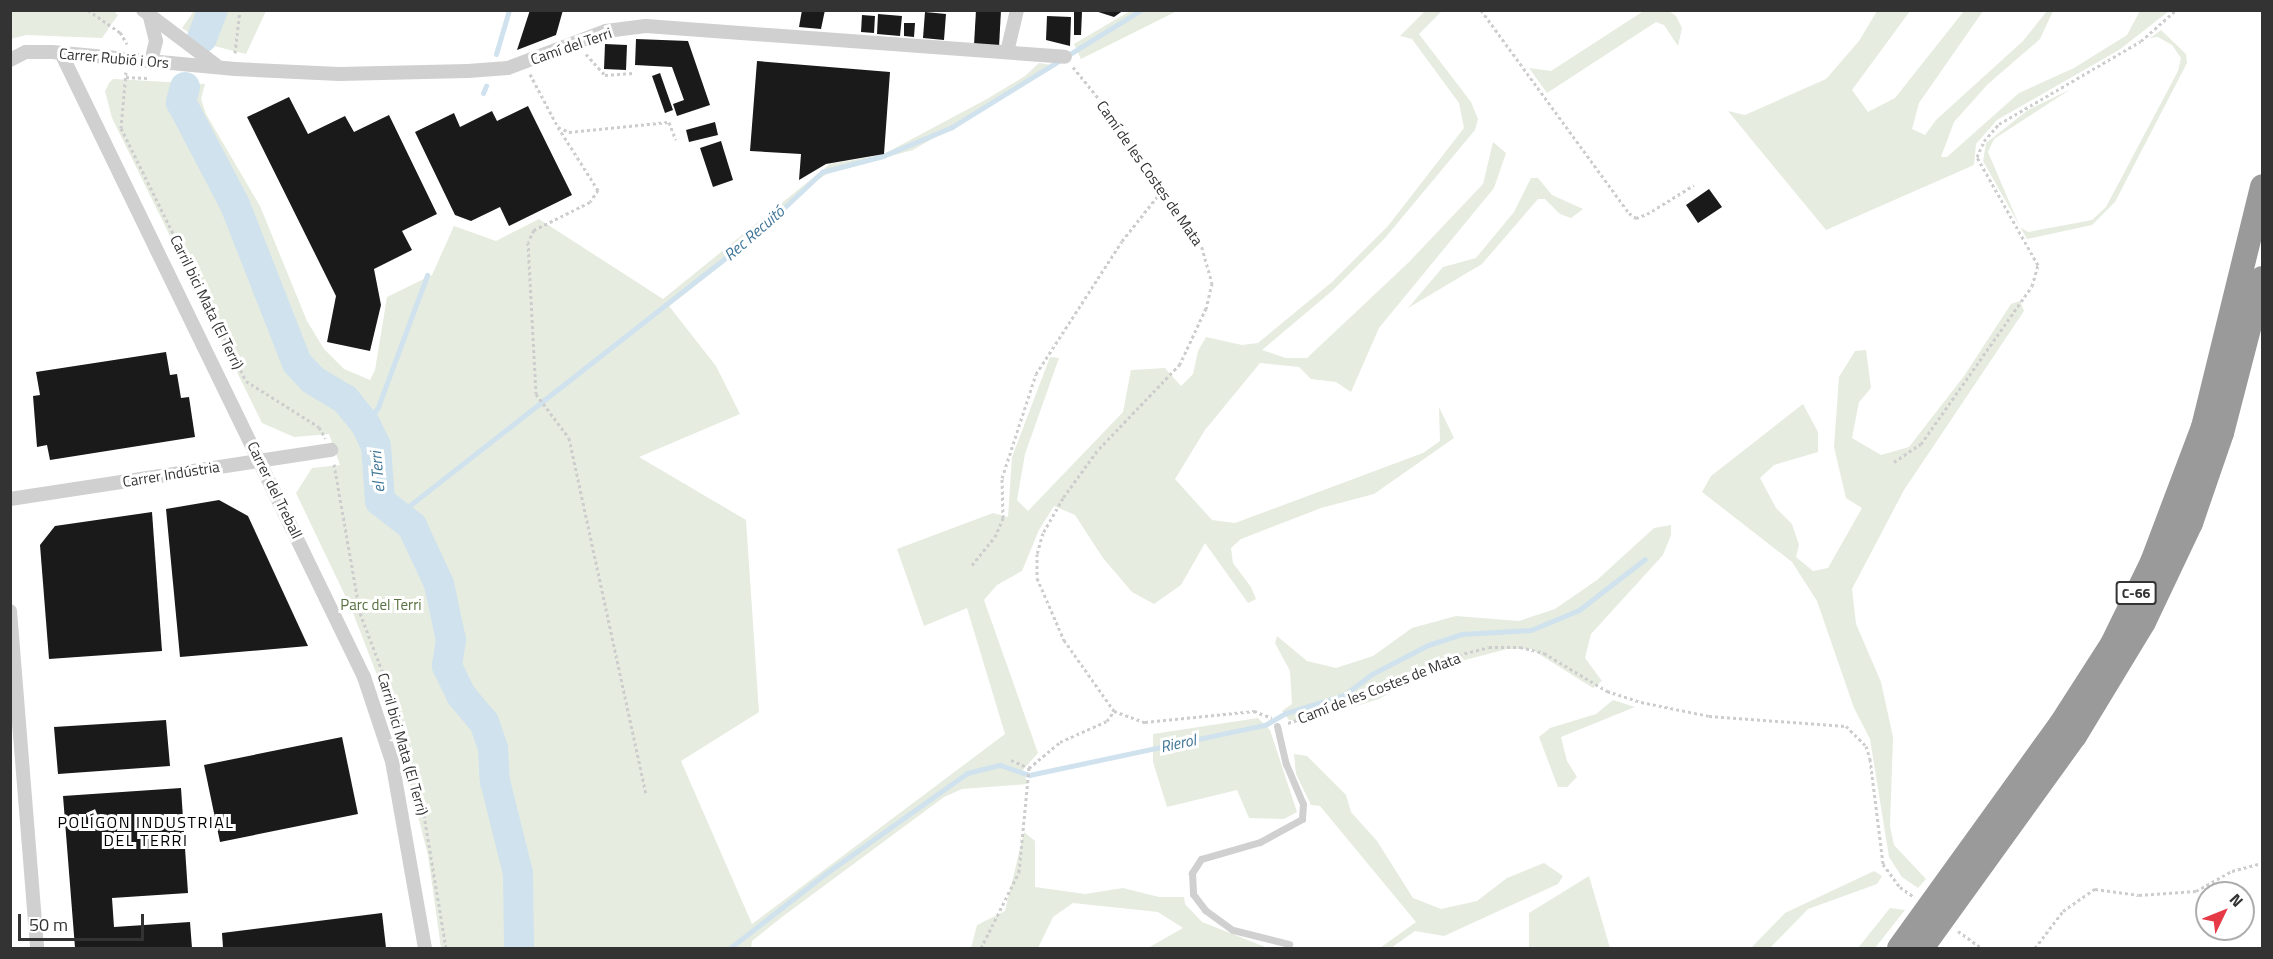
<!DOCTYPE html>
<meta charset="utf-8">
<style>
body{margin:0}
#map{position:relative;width:2273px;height:959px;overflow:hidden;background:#fff;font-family:"Titillium Web",sans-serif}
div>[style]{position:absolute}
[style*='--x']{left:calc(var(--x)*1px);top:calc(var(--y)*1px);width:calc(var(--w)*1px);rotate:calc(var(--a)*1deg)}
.green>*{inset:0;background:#e6ecdf}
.stream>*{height:5px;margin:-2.5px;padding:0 2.5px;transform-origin:2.5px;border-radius:2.5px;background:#cfe2ee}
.river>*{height:30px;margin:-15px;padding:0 15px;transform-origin:15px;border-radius:15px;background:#cfe2ee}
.building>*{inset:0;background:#1a1a1a}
.path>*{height:3px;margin-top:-1.5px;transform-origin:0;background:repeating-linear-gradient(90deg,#cdcdcd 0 3px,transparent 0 6px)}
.lane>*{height:7px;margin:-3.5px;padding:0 3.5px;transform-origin:3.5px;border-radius:3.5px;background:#d0d0d0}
.street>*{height:14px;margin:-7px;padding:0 7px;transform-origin:7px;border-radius:7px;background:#d0d0d0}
.highway>*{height:24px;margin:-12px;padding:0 12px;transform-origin:12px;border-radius:12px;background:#9a9a9a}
span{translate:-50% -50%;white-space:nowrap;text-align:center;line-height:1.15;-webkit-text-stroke:6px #fff;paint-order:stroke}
.shield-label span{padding:2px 4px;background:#fff;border:2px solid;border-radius:4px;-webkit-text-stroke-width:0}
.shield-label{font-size:14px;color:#333;font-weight:700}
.street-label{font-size:15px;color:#333}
.park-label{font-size:15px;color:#56703f}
.water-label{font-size:16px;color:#3f7597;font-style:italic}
.neighbourhood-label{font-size:16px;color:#000;letter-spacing:1.5px}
.frame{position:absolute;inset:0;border:12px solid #333;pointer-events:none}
.north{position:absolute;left:2195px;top:881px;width:60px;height:60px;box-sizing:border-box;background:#fff;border:2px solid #adadad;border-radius:50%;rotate:47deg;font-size:16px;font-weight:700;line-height:24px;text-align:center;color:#333}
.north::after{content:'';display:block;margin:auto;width:21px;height:27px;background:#e63946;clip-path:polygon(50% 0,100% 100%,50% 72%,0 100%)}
.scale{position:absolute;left:18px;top:914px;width:126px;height:27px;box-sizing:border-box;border:3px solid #333;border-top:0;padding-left:8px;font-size:18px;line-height:21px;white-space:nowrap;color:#333;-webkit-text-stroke:4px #fff;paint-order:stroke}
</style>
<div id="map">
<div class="green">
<div style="clip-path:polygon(112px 10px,118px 15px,102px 38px,26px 35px,11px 39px,11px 11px)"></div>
<div style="clip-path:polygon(194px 11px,194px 10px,266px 11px,246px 54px,206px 44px,182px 28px)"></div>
<div style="clip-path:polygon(1130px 11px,1177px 11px,1081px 59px,1074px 44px)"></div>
<div style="clip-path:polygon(1425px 11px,1442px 11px,1419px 34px,1471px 102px,1478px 119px,1475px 130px,1385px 238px,1332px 291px,1262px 350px,1286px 358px,1307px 358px,1408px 263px,1483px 184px,1493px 142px,1506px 153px,1494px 188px,1379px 328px,1351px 392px,1336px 382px,1311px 379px,1299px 367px,1260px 363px,1205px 430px,1175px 479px,1212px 520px,1235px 523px,1423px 453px,1440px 441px,1439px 407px,1454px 438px,1374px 494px,1321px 508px,1241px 539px,1231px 548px,1233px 563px,1251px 587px,1256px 599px,1248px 603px,1205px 543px,1181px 585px,1154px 604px,1132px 592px,1103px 558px,1075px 515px,1054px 506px,1039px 530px,1022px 571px,997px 585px,984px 600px,1038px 753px,1023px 770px,1028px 784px,962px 789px,944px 797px,782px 917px,752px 941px,751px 948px,441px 948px,428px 855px,391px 711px,351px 608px,296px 493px,312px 468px,340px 465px,329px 434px,294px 437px,262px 423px,112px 118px,105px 91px,109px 83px,113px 79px,205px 84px,201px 99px,206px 114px,260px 206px,307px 321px,324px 349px,344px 369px,370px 380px,375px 370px,387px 297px,432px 275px,454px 226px,496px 241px,539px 219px,663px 299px,830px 164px,882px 155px,987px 99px,1025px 76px,1039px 63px,1057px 66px,913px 150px,828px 173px,807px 187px,750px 243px,669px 306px,716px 366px,740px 414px,639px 457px,746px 520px,759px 712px,681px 761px,752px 924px,1005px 734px,967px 608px,924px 626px,897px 549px,993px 513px,1008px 517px,1012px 457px,1050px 357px,1059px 358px,1025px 454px,1017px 500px,1028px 511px,1123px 412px,1131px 370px,1165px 368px,1181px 386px,1193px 374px,1198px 351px,1206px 337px,1242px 345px,1258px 343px,1332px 282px,1388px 226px,1464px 128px,1459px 103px,1412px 39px,1400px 36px)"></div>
<div style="clip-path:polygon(1877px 11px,1910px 11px,1852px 90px,1868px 112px,1895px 98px,1964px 11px,1983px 11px,1919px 103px,1912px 129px,1925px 135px,1936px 120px,2023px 41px,2047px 11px,2053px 11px,2040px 39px,1988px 84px,1954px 122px,1941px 157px,1947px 157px,2019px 93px,2074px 68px,2127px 35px,2140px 11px,2169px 11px,2119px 50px,1997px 120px,1976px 144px,1974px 165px,1826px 230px,1728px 111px,1745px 115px,1826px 79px,1859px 41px)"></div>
<div style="clip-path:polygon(1642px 12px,1669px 11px,1676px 16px,1682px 28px,1678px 46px,1664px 25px,1656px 22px,1547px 93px,1529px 68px,1551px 71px)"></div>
<div style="clip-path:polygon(2161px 30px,2186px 54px,2187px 63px,2115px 202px,2092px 225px,2027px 239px,1983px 161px,1986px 143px,2028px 110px,2071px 89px,1994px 139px,1988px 152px,2020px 227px,2028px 232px,2092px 220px,2106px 207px,2178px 71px,2181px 58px,2172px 45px,2158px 37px,2150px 38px)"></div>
<div style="clip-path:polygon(1531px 178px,1538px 178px,1552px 195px,1583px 209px,1571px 218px,1560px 214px,1545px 199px,1538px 199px,1482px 264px,1408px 308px,1443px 267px,1476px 258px,1514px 212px)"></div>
<div style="clip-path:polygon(2020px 301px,2024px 311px,1904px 490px,1852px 589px,1856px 624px,1881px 682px,1893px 737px,1890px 826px,1894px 845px,1926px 879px,1918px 888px,1902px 877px,1889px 857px,1870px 739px,1854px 708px,1817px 601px,1792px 562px,1702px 492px,1711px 476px,1803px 404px,1818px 432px,1818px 452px,1774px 465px,1760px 478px,1776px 508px,1792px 524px,1799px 545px,1796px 557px,1813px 571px,1828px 568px,1862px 508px,1846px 498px,1834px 447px,1839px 377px,1855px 351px,1866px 350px,1871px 388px,1859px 402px,1852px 438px,1881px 455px,1909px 447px,1964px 376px,2011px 304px)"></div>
<div style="clip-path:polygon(1671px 525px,1671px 535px,1663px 555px,1591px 634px,1585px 658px,1602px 681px,1593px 688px,1531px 649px,1507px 649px,1427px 670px,1379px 699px,1311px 720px,1289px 720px,1282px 711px,1292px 704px,1290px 671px,1275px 643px,1277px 636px,1307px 661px,1336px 668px,1373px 656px,1412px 628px,1456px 616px,1519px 621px,1555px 609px,1597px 580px,1654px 528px)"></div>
<div style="clip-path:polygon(1613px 700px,1635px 707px,1561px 737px,1567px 761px,1577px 777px,1567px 787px,1558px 787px,1539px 737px,1550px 728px,1596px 714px)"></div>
<div style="clip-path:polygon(1258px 718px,1270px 730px,1297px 812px,1284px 819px,1249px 818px,1237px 790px,1167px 807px,1153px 762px,1153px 734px)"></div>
<div style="clip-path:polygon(1294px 754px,1307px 756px,1346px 795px,1351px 812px,1377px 841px,1413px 898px,1441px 909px,1477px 901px,1507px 878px,1544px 863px,1563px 876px,1558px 884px,1444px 936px,1415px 931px,1391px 948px,1380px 948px,1416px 922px,1320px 806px,1311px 805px,1296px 774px)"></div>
<div style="clip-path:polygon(1024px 832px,1035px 841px,1035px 887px,1085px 894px,1123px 888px,1159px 897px,1184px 897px,1185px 904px,1202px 922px,1268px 948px,1148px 948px,1183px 928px,1158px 912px,1073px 903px,1053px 917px,1038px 948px,971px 948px,977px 925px,1005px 911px)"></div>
<div style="clip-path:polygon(1874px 871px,1882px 876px,1877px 884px,1808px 909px,1770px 948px,1751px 948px,1785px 913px)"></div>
<div style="clip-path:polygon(1589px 876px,1610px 948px,1529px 948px,1529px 913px)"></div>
<div style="clip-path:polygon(1890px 908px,1905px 910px,1875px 948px,1858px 948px)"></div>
</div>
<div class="stream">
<div style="--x:496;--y:54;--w:46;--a:-73.5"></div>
<div style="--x:483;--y:93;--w:8;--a:-67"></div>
<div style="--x:366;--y:425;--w:22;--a:-56"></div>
<div style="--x:378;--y:407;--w:141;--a:-69.6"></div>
<div style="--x:400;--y:513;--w:452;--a:-38.1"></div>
<div style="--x:756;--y:234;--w:91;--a:-43.2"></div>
<div style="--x:822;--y:172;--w:63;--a:-14.7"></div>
<div style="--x:883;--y:156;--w:75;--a:-22.8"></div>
<div style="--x:952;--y:127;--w:222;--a:-31.8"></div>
<div style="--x:730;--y:948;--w:120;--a:-37.9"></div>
<div style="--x:825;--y:874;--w:174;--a:-35.4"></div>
<div style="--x:967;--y:773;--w:34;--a:-14"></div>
<div style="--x:1000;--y:765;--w:31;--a:19"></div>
<div style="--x:1029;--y:775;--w:241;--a:-12"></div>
<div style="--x:1265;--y:725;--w:24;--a:-30"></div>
<div style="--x:1286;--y:713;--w:61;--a:-17.2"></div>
<div style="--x:1344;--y:695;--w:35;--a:-37"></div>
<div style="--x:1372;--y:674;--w:63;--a:-27.4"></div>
<div style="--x:1428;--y:645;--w:36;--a:-18"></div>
<div style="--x:1462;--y:634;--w:69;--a:-3.3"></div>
<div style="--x:1531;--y:630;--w:52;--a:-22.6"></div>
<div style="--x:1579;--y:610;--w:83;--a:-37.7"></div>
</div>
<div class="river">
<div style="--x:202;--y:38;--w:30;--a:-69"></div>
<div style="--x:185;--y:87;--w:16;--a:105"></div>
<div style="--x:181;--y:102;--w:116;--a:62.3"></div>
<div style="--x:235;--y:205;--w:170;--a:68.6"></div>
<div style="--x:297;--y:363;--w:23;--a:47"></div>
<div style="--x:313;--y:380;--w:37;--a:31"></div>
<div style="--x:345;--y:399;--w:33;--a:51"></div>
<div style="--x:366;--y:425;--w:23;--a:65"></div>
<div style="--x:376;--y:446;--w:55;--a:85.8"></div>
<div style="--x:380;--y:501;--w:41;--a:38"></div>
<div style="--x:412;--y:526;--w:64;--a:65"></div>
<div style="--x:439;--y:584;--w:57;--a:77.9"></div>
<div style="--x:451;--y:640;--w:26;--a:99"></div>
<div style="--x:447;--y:666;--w:32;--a:64"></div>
<div style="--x:461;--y:695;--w:35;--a:50"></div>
<div style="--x:484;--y:722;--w:28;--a:71"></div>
<div style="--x:493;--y:748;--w:33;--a:87"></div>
<div style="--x:495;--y:781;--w:95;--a:76"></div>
<div style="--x:518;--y:873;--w:75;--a:89.2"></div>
</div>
<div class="building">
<div style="clip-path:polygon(530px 10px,563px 10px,556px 35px,517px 50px)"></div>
<div style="clip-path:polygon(802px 10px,825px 10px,821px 29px,799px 27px)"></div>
<div style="clip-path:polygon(976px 10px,1001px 10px,999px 47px,974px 45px)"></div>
<div style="clip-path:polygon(1092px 10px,1124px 10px,1114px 17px)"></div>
<div style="clip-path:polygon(925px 12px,946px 14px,944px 40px,923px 38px)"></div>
<div style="clip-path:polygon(1074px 12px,1082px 12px,1081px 35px,1074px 35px)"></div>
<div style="clip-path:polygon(878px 14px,902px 16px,900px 36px,877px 34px)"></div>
<div style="clip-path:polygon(862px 15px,875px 16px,874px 33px,861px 32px)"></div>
<div style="clip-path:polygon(1047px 16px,1071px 17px,1070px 46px,1046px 40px)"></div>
<div style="clip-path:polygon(904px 23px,915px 23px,914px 37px,904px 36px)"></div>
<div style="clip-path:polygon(636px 39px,688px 41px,710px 105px,677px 116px,673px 104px,684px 100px,672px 67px,635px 65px)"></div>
<div style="clip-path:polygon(605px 44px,627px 45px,626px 70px,604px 69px)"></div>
<div style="clip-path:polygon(757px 61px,890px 72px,884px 154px,826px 164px,799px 180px,801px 154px,750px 151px)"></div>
<div style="clip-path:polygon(660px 73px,673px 110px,665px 113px,652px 76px)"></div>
<div style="clip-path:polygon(289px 97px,308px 134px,345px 116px,354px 132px,389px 115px,437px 214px,402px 231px,412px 250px,374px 269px,381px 305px,370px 351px,327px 342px,336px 296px,247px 117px)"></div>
<div style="clip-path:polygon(528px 106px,572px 195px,509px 226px,500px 207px,471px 221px,455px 215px,415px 132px,454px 113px,460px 127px,492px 111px,497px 121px)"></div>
<div style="clip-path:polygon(715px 122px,718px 135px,689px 142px,686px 130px)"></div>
<div style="clip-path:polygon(721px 141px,733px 180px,713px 187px,700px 148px)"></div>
<div style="clip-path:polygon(1709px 189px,1722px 207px,1698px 223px,1686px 205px)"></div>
<div style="clip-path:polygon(166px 352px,170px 375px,177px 374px,181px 398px,189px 397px,195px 437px,50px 460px,47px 445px,37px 447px,33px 396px,40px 395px,36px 372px)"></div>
<div style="clip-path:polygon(219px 500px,248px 516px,308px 646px,180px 657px,166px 509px)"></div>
<div style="clip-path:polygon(152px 512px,162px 651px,49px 659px,40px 545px,55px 526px)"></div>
<div style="clip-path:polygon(166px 720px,170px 766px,58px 774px,54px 727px)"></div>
<div style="clip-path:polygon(342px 737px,358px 814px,220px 842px,204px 765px)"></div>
<div style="clip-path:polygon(181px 788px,188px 893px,112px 898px,114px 927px,190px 922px,192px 948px,75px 948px,63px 796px)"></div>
<div style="clip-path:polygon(382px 913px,386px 948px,223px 948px,222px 933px)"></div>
</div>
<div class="path">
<div style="--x:88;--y:10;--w:39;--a:35"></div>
<div style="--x:120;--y:32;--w:14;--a:60"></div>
<div style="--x:1481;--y:10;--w:251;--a:53.9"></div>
<div style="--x:1629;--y:213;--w:9;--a:36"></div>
<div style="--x:1636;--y:218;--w:12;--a:-20"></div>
<div style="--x:1647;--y:214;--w:55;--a:-31.7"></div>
<div style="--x:235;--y:53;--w:43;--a:-83.4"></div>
<div style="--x:586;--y:54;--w:28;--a:48"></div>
<div style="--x:605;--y:75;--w:28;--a:-4"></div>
<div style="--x:1073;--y:67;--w:70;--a:50.8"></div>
<div style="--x:1117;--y:121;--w:146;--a:55.3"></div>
<div style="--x:1200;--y:241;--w:44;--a:74.1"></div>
<div style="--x:1212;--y:283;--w:26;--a:103"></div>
<div style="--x:1206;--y:308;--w:62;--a:114.9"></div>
<div style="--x:1180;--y:364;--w:120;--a:133.7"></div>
<div style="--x:1097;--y:451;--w:58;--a:125.9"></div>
<div style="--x:1063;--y:498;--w:40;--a:119.7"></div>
<div style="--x:1043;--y:533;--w:22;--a:106"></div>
<div style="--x:1037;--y:554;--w:24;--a:90"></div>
<div style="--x:1037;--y:578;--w:68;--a:66.5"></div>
<div style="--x:1064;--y:640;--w:87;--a:54.8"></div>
<div style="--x:1114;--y:711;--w:33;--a:20"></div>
<div style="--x:1145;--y:722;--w:110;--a:-5.8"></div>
<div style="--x:1254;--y:711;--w:19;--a:21"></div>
<div style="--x:126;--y:72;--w:56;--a:95.1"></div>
<div style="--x:121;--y:128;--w:282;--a:63.7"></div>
<div style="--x:246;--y:381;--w:86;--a:32.2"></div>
<div style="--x:319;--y:427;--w:13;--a:61"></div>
<div style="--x:530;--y:74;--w:60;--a:62.2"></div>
<div style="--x:558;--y:127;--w:12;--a:24"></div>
<div style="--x:569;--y:132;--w:100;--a:-5.7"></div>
<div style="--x:669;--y:122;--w:19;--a:69"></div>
<div style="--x:126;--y:77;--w:21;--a:3"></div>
<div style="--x:558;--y:127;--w:75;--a:57.6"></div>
<div style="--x:598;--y:190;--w:14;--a:124"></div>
<div style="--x:590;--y:202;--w:63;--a:153.4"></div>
<div style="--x:534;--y:230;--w:13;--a:117"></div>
<div style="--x:528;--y:242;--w:152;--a:87"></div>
<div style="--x:536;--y:394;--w:55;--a:53.1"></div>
<div style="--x:569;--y:438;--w:364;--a:77.8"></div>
<div style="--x:1894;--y:462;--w:32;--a:-34"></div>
<div style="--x:1921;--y:444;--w:193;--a:-54.9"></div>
<div style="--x:2032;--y:286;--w:22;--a:-74"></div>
<div style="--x:2038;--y:265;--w:124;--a:-119.5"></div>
<div style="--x:1977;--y:157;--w:17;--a:-66"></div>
<div style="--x:1984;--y:141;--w:23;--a:-49"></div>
<div style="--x:1999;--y:124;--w:164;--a:-30.3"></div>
<div style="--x:2141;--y:41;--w:47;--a:-41.5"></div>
<div style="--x:334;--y:464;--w:151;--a:80.1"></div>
<div style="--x:360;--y:613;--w:87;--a:69.1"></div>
<div style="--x:391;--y:694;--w:107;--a:73.8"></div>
<div style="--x:421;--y:797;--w:153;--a:80.6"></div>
<div style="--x:972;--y:565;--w:36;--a:-51"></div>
<div style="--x:995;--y:537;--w:21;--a:-67"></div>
<div style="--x:1003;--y:518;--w:40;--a:-91.4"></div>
<div style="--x:1002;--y:478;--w:109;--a:-71.9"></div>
<div style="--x:1036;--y:374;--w:158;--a:-57.1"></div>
<div style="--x:1122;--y:241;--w:68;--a:-51.6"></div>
<div style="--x:1288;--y:723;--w:43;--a:-17.6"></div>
<div style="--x:1329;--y:710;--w:129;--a:-23.8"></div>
<div style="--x:1447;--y:658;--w:43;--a:-14.7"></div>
<div style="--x:1489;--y:647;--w:31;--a:0"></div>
<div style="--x:1520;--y:647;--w:25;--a:14"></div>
<div style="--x:1544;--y:653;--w:74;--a:31.1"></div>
<div style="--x:1607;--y:691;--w:36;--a:18"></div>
<div style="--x:1641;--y:702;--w:69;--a:11.6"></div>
<div style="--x:1709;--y:716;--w:137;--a:4.2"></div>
<div style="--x:1846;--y:726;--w:28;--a:45"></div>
<div style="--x:1866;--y:746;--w:14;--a:73"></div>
<div style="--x:1870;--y:759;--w:106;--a:82.9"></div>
<div style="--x:1883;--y:864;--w:29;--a:54"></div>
<div style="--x:1900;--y:887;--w:16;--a:35"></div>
<div style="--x:1011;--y:760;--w:20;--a:24"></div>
<div style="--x:1958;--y:931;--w:29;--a:36"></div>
<div style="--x:981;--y:948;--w:85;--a:-63.4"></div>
<div style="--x:1019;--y:872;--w:104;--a:-84.5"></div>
<div style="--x:1029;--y:768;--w:40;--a:-40"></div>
<div style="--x:1060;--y:742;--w:51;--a:-24.1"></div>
<div style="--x:1107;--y:721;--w:12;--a:-55"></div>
<div style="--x:2035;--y:948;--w:46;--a:-52.9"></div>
<div style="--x:2063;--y:911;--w:39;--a:-35"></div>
<div style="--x:2095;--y:889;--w:44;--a:7.8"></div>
<div style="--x:2139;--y:895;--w:57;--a:-4"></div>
<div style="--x:2196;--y:891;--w:41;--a:-29.1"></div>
<div style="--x:2232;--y:871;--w:31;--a:-15"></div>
</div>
<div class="lane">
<div style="--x:1277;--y:726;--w:39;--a:77"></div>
<div style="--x:1286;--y:764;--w:43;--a:67"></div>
<div style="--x:1303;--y:804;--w:15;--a:94"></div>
<div style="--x:1302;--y:819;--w:48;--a:151.3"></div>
<div style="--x:1260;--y:842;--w:61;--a:163.9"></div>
<div style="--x:1201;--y:859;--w:17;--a:123"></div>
<div style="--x:1192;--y:873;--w:21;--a:87"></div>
<div style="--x:1193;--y:894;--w:20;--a:53"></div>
<div style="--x:1205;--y:910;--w:34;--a:36"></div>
<div style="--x:1233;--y:930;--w:58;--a:14"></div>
</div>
<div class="street">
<div style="--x:143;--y:10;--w:91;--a:37"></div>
<div style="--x:150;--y:17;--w:25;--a:76"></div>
<div style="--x:156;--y:41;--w:21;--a:104"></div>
<div style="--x:1007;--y:52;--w:43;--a:-76.6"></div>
<div style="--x:61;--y:53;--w:694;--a:64.1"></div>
<div style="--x:364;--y:677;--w:89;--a:71.6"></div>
<div style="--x:392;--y:761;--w:190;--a:80"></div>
<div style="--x:10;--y:60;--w:18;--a:-27"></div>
<div style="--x:26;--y:52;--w:26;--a:0"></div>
<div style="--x:52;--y:52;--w:184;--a:5.3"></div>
<div style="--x:235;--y:69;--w:104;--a:2.8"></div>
<div style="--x:339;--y:74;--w:129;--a:-1.3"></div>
<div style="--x:468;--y:71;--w:40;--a:-4.3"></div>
<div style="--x:508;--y:68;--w:105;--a:-20.7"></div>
<div style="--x:606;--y:31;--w:40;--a:-7.1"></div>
<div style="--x:646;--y:26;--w:420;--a:4.2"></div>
<div style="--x:10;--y:499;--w:325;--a:-8.7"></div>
<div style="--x:10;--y:611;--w:338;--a:85.4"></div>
</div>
<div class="highway">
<div style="--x:1899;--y:948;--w:275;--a:-54.2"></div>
<div style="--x:2060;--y:725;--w:96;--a:-57.3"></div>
<div style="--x:2112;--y:644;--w:91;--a:-64"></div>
<div style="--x:2152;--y:562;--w:144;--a:-69.3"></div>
<div style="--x:2203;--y:427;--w:248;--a:-76.2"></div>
<div style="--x:1922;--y:948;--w:261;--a:-54.2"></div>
<div style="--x:2075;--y:736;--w:133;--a:-58.8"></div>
<div style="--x:2144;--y:622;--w:110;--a:-64.6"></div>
<div style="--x:2191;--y:523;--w:95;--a:-71"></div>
<div style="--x:2222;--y:433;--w:160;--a:-75.5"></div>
</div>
<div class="shield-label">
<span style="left:2136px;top:593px">C-66</span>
</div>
<div class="street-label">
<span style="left:571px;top:46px;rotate:-19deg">Camí del Terri</span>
<span style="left:114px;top:58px;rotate:5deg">Carrer Rubió i Ors</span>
<span style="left:1150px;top:173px;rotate:55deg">Camí de les Costes de Mata</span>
<span style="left:207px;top:302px;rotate:64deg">Carril bici Mata (El Terri)</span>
<span style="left:171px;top:474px;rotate:-9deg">Carrer Indústria</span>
<span style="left:275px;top:490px;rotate:64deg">Carrer del Treball</span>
<span style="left:1379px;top:688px;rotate:-21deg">Camí de les Costes de Mata</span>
<span style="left:403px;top:744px;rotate:74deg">Carril bici Mata (El Terri)</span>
</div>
<div class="park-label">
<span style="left:381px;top:605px">Parc del Terri</span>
</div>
<div class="water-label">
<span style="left:754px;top:233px;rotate:-41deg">Rec Recuitó</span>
<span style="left:377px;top:472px;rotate:-95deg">el Terri</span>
<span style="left:1178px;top:743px;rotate:-12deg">Rierol</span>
</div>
<div class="neighbourhood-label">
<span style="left:146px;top:831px">POLÍGON INDUSTRIAL<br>DEL TERRI</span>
</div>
<div class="frame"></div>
<div class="north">N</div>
<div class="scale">50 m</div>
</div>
